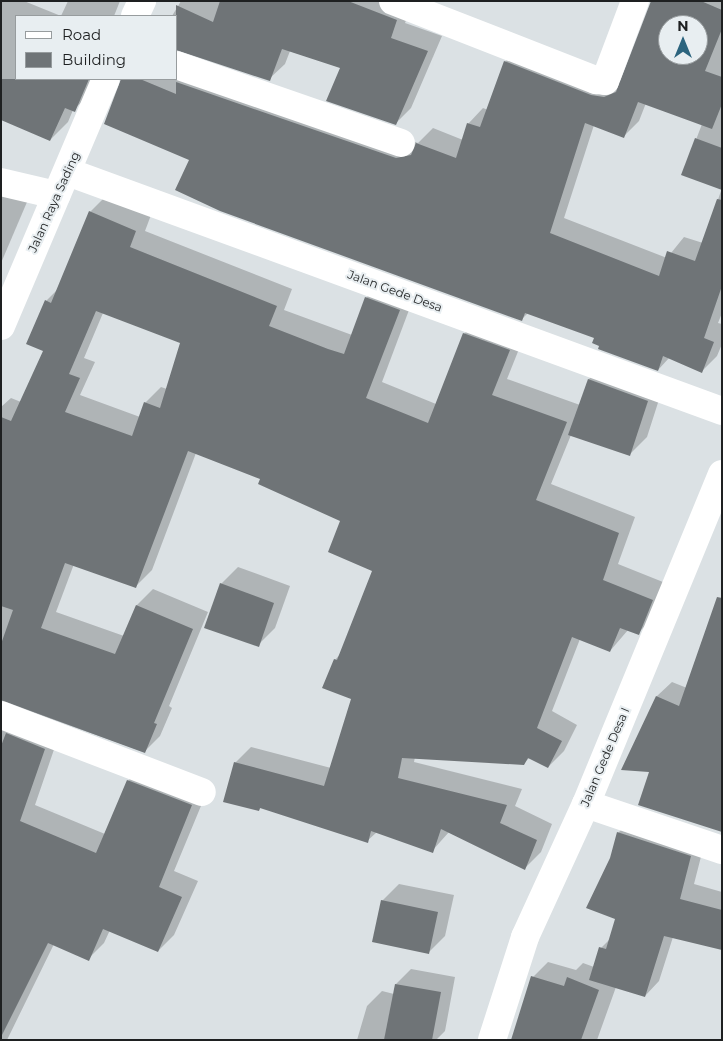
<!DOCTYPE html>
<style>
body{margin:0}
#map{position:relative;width:723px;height:1041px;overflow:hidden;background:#dbe1e4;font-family:Montserrat,sans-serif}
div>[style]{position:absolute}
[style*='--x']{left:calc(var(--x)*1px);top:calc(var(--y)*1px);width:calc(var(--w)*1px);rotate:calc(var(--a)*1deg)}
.shadow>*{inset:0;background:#0003}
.building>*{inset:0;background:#6f7477}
.street>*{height:28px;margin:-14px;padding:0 14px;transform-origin:14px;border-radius:14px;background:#fff}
.secondary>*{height:28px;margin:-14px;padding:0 14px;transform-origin:14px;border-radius:14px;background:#fff}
span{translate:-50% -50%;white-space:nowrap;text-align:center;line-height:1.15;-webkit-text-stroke:4px #e8eef1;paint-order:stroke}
.street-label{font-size:12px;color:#1e2021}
.frame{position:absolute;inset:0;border:2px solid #1e2021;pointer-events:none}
.legend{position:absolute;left:15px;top:15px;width:162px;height:65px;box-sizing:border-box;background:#e8eef1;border:1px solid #979c9e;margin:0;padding:6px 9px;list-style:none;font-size:15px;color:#1e2021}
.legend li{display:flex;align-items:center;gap:10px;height:25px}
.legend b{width:25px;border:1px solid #979c9e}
.north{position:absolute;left:658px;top:15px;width:50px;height:50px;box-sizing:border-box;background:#e8eef1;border:1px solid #979c9e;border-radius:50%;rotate:0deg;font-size:14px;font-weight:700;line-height:20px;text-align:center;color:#1e2021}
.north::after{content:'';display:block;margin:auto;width:18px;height:22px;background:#2c647e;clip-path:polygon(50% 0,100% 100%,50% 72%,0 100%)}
</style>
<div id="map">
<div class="shadow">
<div style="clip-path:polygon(1px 1px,24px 1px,61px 16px,16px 16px,16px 79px,98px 79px,92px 93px,73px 110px,68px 122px,50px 140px,1px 119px)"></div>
<div style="clip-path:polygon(68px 1px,120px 1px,114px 16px,61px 16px)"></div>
<div style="clip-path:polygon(evenodd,181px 1px,403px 1px,412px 5px,405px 23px,442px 36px,411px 108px,396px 123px,342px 68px,290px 51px,285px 64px,269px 79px,177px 50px,179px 60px,418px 143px,433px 128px,463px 140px,468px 124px,483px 108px,488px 110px,505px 62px,520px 46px,606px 80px,620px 82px,653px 1px,722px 1px,722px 313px,718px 323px,722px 324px,722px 344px,717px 356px,702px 371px,669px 358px,658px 370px,601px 345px,595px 337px,529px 312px,521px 320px,191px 159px,122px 85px,121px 79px,176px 79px,176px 16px,172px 16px,181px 1px,668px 25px,698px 25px,698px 55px,668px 55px,668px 25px,181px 1px,646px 103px,702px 124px,683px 174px,722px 188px,703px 243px,684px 237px,667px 258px,564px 218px,594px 125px,624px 136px,639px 121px,646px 103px)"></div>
<div style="clip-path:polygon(1px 176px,33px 188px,1px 263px)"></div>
<div style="clip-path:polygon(evenodd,106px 196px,151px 215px,145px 231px,292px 289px,284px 310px,352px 335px,366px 298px,382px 282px,415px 294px,382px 382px,436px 404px,464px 334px,480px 318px,525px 334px,507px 379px,580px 405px,589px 379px,606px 362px,664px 384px,647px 437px,630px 454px,571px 435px,551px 484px,635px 517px,618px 564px,668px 584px,654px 617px,638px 633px,628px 630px,610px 651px,580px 639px,552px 711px,577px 725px,564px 751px,548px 767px,530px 757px,524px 763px,415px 757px,414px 762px,522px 789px,515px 806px,552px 824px,541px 852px,525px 868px,449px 832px,432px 851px,377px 832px,367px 841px,261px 807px,259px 810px,235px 763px,251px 747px,331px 768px,352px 698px,335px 660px,341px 653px,373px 570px,341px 520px,262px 479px,196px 453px,152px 570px,136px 586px,74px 564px,56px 612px,124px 636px,137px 605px,153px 589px,208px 612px,169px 706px,172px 708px,160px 736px,144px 752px,1px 701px,1px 407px,11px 398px,21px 402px,45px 350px,46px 301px,58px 289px,90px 212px,106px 196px,103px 313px,181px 342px,167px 389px,161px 387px,145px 403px,140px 417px,80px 395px,95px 362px,84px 358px,103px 313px)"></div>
<div style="clip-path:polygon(238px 567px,290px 586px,275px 628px,258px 645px,221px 584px)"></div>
<div style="clip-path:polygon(672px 682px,687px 688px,722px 825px,650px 771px,623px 769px,657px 696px)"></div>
<div style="clip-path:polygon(1px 702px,11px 714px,60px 732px,35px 805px,105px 834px,128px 781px,144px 764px,208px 789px,174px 871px,198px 881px,174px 935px,158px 951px,110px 930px,104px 943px,88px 959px,54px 944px,7px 1040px,1px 1040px)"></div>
<div style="clip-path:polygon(633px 818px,705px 841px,694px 884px,722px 892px,722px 949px,673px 937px,659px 981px,645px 996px,616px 987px,597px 1040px,523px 1040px,533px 977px,548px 962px,576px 970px,583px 963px,594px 967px,601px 948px,611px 938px,616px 918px,612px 858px,618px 833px)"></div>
<div style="clip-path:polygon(399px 884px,454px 895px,445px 936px,428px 953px,382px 901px)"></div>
<div style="clip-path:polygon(411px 969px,455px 977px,445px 1031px,436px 1040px,357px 1040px,367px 1006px,382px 991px,394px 994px,396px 984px)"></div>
</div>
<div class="building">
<div style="clip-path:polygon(220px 1px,348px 1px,397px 20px,391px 38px,428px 51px,396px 125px,326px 101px,340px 68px,282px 49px,270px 81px,176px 50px,176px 5px,213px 22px)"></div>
<div style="clip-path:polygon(evenodd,651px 1px,701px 1px,722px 10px,722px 29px,705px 71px,722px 77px,722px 104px,712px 129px,638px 102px,624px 138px,585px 123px,550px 233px,659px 276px,667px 251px,695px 261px,717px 199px,722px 200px,722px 286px,704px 338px,714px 342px,702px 373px,663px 356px,658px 371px,598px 349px,599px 346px,592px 343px,594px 338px,525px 313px,522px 321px,220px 211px,175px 190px,189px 160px,104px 124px,121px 79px,140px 79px,176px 94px,176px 82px,396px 158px,411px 155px,416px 143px,456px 158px,467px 123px,480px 127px,504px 61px,591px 95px,604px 97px,616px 92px,651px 1px,668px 25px,698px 25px,698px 55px,668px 55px,668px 25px)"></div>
<div style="clip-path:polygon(1px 79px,89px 79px,75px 112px,65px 108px,50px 141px,1px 120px)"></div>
<div style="clip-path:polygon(695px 138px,722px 148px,722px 190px,681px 175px)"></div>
<div style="clip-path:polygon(evenodd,89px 211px,136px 231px,130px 247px,277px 306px,269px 326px,328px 349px,344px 354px,365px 297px,400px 310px,366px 398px,428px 423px,463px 333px,510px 350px,492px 395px,567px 422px,536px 500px,619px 533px,603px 580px,653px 600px,639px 635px,620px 628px,610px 652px,572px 637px,537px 728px,562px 741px,548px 768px,528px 758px,524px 765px,402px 758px,398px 778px,507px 805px,500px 823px,537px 840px,525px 870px,441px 829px,433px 853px,371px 831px,368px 843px,260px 808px,259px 811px,223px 802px,234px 762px,324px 786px,351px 699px,322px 688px,334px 659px,337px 660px,372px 571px,328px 552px,340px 521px,258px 484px,260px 479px,188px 451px,136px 588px,65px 563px,41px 628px,115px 654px,136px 605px,193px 629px,154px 723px,157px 724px,145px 753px,1px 700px,1px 644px,13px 610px,1px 606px,1px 417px,11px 421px,43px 351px,26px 344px,45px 300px,51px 303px,89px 211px,96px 311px,180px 343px,160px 408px,144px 402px,132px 436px,65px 412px,80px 378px,69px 374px,96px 311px)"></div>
<div style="clip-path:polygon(588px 379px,648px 401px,630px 456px,568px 435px)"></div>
<div style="clip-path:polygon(220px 583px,274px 603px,259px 647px,204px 628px)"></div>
<div style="clip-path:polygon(717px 597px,722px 598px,722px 832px,638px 805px,649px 772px,621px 770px,656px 696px,679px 706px)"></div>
<div style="clip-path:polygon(6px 733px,45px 749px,20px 821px,96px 853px,127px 780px,192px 805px,159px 887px,182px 897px,158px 952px,103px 929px,89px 961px,48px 943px,1px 1037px,1px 746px)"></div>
<div style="clip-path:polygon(617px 832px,691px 856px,680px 899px,722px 910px,722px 950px,664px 936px,645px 997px,589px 980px,599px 947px,606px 949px,615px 919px,586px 908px,610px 858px)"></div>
<div style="clip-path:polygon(381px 900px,438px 912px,429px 954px,372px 942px)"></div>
<div style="clip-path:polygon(531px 976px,564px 986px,567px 977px,599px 990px,581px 1040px,511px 1040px)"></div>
<div style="clip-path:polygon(395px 984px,441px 992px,432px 1040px,384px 1040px)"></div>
</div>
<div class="street">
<div style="--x:393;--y:1;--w:218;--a:21.3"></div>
<div style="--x:596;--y:80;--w:9;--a:6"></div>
<div style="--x:605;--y:81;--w:85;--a:-69.4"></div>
<div style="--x:176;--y:65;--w:238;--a:19.1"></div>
<div style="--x:1;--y:182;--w:57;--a:13.3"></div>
<div style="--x:1;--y:715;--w:215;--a:21"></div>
<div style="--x:586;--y:804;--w:144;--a:18.7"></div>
<div style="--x:492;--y:1040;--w:108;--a:-72.2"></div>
<div style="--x:525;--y:937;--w:146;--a:-65.4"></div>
<div style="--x:586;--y:804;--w:357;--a:-67.6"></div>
</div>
<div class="secondary">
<div style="--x:135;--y:16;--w:17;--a:-65"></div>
<div style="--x:68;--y:172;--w:696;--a:20.07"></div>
<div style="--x:1;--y:326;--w:268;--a:-67"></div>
</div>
<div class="street-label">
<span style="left:54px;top:202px;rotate:-66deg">Jalan Raya Sading</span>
<span style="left:395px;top:291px;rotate:20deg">Jalan Gede Desa</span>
<span style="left:605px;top:757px;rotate:-67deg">Jalan Gede Desa I</span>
</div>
<div class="frame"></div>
<ul class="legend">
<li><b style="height:6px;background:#fff"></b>Road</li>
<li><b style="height:14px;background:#6f7477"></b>Building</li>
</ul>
<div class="north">N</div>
</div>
